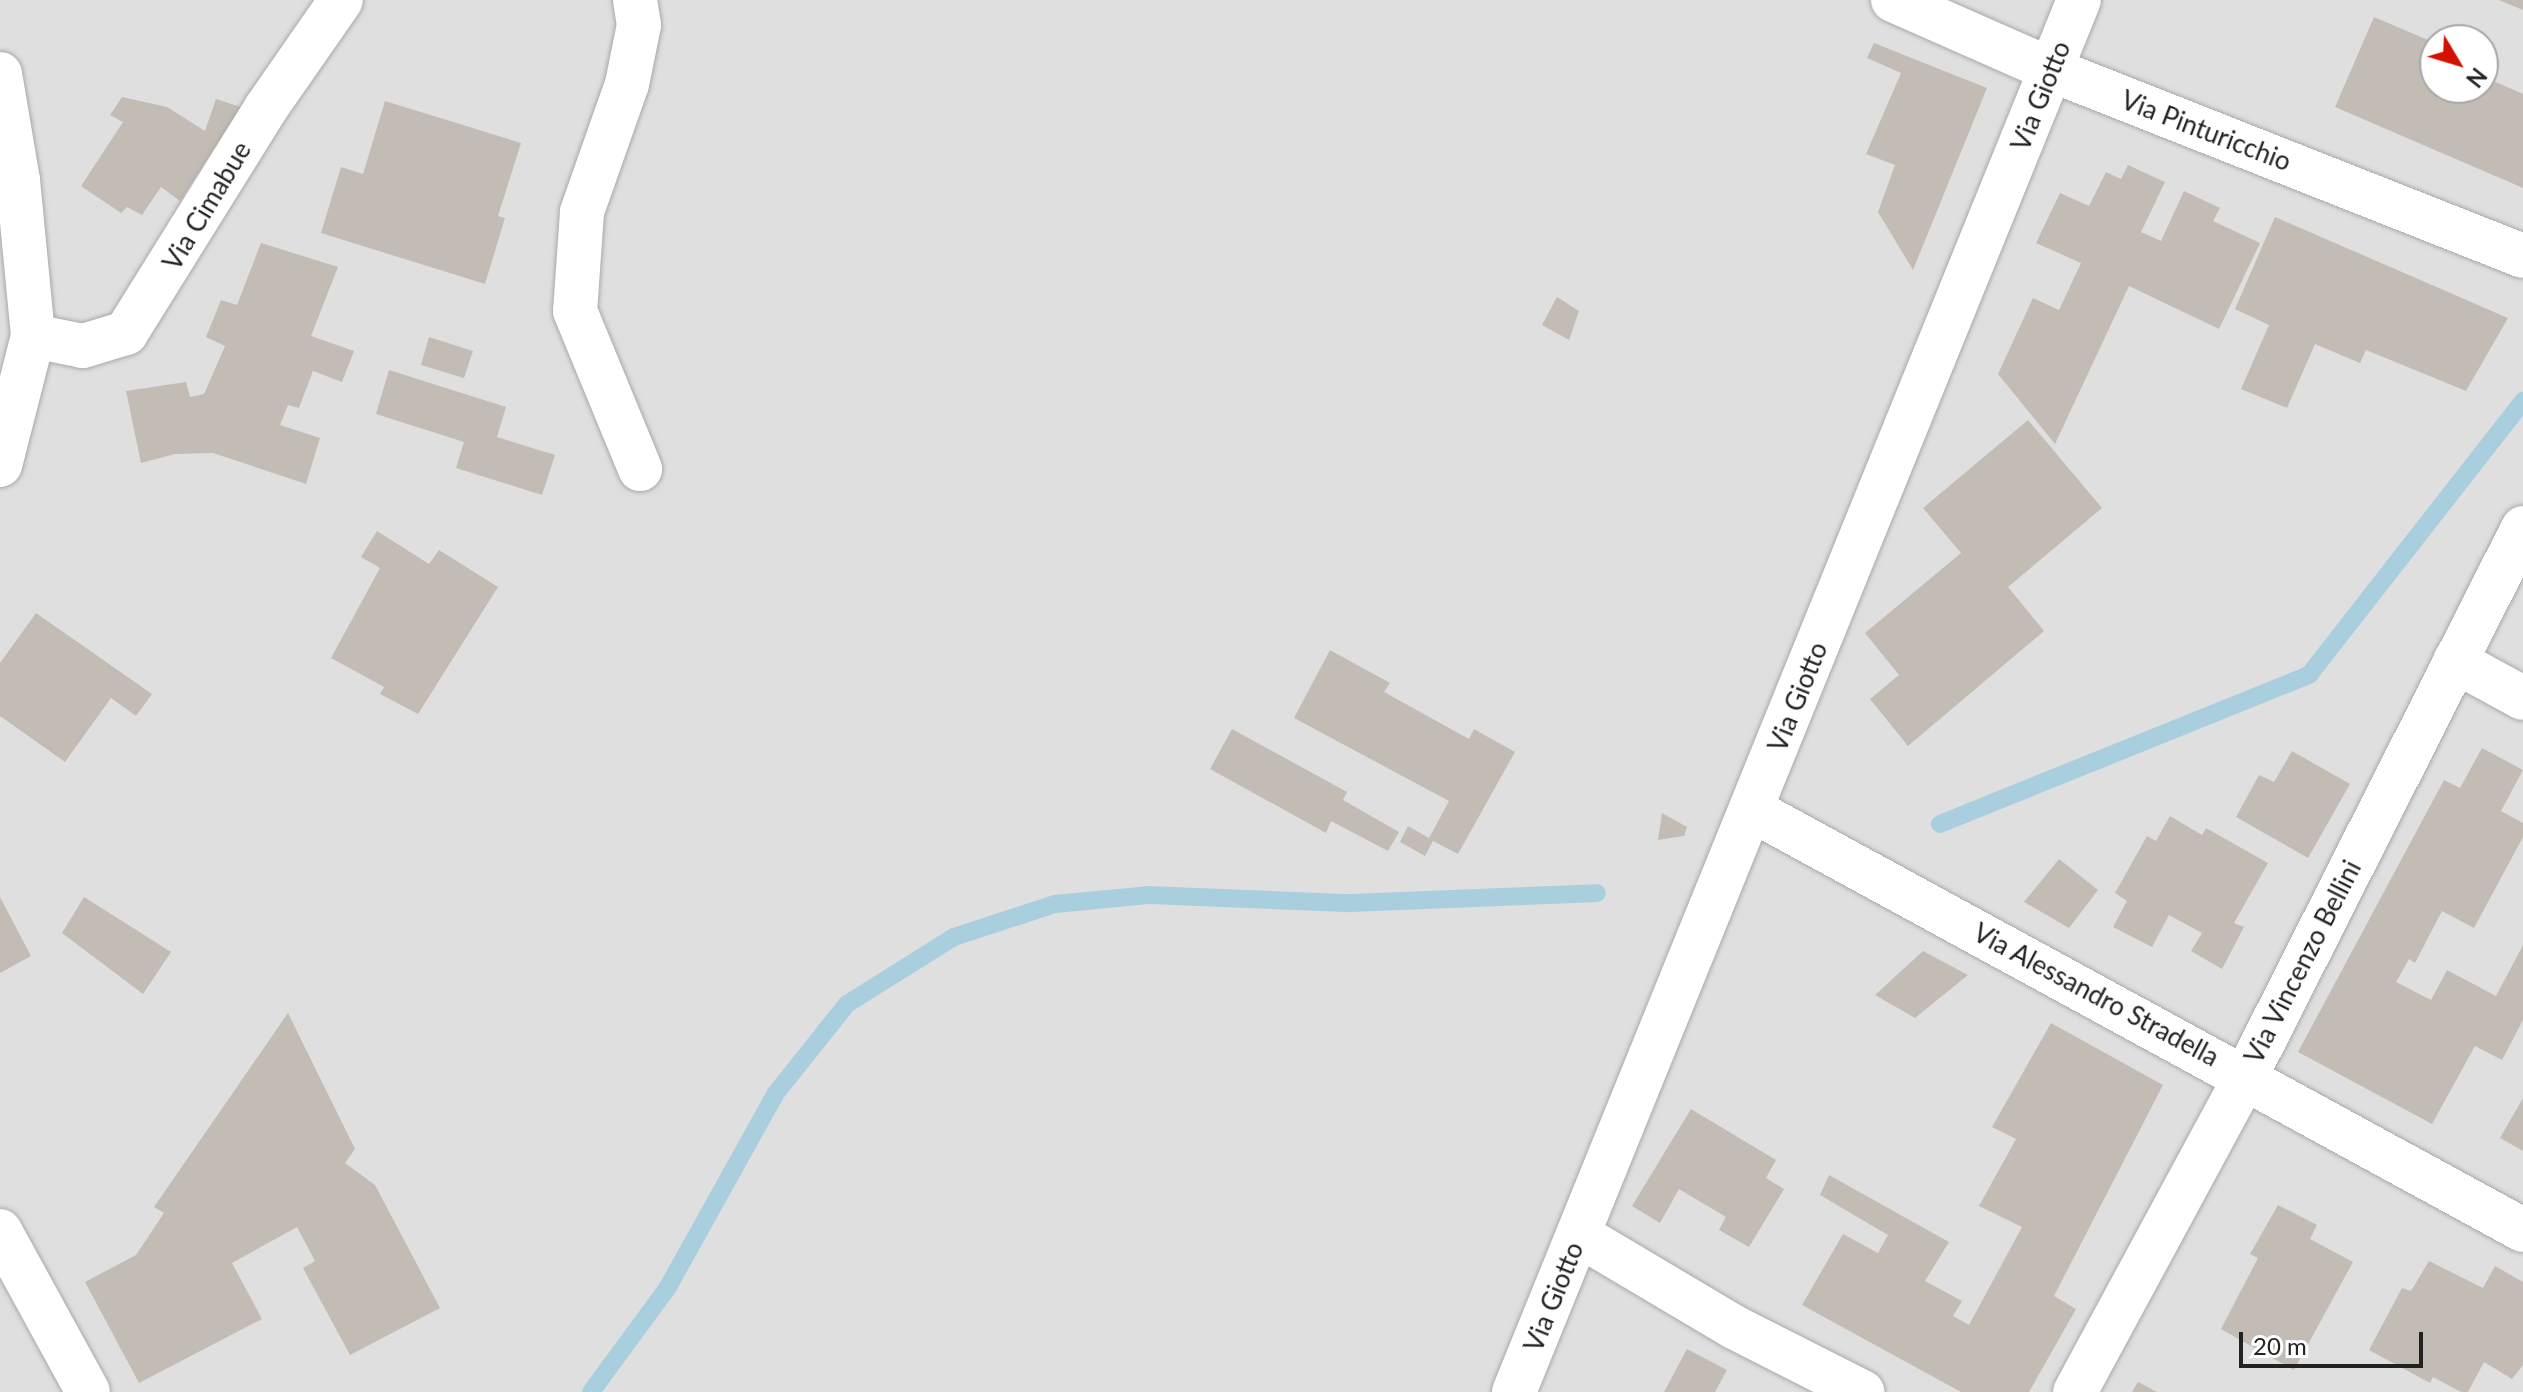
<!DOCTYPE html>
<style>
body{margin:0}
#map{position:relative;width:2523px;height:1392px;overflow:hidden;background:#f2f0e9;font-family:Lato,sans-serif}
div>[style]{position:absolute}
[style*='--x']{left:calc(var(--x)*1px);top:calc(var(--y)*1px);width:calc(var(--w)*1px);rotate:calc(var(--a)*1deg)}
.residential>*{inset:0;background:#e0dfdf}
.stream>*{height:18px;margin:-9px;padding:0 9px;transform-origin:9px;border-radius:9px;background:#a9cfdf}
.building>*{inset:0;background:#c3bcb5}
.roads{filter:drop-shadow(0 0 2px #a9a9a9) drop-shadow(0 0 2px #a9a9a9)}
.minor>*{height:44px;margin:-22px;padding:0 22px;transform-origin:22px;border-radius:22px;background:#fff}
span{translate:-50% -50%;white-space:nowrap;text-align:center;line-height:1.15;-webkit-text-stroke:8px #fff;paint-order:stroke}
.street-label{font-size:26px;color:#222}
.north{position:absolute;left:2419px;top:24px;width:80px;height:80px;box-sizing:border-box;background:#fff;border:2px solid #a7a7a7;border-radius:50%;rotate:128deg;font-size:22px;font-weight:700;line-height:32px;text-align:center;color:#222}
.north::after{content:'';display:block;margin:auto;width:28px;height:36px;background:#d41000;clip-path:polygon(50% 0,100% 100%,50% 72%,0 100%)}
.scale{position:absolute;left:2239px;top:1332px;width:184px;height:36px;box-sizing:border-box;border:4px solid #222;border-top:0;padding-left:10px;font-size:24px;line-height:28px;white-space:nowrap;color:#222;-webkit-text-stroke:6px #fff;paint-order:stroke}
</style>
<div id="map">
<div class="residential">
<div style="clip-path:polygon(evenodd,0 0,2523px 0,2523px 1392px,0 1392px,0 0,2435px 40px,2483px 40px,2483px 88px,2435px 88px,2435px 40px)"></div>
</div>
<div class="stream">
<div style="--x:1940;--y:824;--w:398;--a:-22"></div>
<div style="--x:2309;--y:675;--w:348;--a:-52"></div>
<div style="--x:591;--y:1392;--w:130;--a:-53.7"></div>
<div style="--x:668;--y:1287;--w:222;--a:-60.9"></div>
<div style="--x:776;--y:1093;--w:114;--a:-51.4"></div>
<div style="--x:847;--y:1004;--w:126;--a:-32.1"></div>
<div style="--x:954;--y:937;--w:106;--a:-18.1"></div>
<div style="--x:1055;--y:904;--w:93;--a:-5.5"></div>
<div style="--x:1148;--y:895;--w:203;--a:2.3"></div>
<div style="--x:1351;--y:903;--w:246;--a:-2.3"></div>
</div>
<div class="building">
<div style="clip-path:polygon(2499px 0,2523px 0,2523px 10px)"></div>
<div style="clip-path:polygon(2374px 17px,2435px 43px,2435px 88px,2483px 88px,2483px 64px,2493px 68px,2489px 79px,2523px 94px,2523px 188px,2335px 107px)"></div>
<div style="clip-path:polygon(1874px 43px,1987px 88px,1913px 270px,1878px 212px,1895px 165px,1866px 154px,1901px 73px,1867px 58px)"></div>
<div style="clip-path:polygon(122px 97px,167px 107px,205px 131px,216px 99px,241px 107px,180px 201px,161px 187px,142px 215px,127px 207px,121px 213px,81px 186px,123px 122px,110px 115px)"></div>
<div style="clip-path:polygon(385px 101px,521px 143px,498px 216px,505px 218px,485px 284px,321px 233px,341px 167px,363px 174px)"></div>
<div style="clip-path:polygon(2128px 165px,2165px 182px,2141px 232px,2161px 241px,2184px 191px,2220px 208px,2213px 221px,2260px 243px,2219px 329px,2129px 286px,2055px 444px,1998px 374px,2033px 298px,2059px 310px,2081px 263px,2036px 243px,2060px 193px,2089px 206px,2106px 172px,2121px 179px)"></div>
<div style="clip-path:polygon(2275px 217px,2508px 318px,2466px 391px,2366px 350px,2360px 363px,2315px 344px,2287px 408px,2241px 389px,2269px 325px,2235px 309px)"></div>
<div style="clip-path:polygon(261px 243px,338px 267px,311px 336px,354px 351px,342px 382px,313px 371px,299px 408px,288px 405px,280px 425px,320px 438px,306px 484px,213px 453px,175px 454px,141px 463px,126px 391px,186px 382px,190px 397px,204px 394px,225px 346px,206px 337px,221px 300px,237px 305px)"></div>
<div style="clip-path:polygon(1557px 297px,1579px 311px,1569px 340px,1542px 325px)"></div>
<div style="clip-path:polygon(429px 337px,473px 351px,464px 378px,421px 365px)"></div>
<div style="clip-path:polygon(389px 370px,506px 407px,497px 437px,555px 455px,542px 495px,456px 468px,464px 442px,376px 414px)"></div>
<div style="clip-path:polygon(2028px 420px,2102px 508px,2008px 587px,2044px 631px,1908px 746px,1870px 699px,1899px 675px,1865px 633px,1961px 553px,1923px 508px)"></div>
<div style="clip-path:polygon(377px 531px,429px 564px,439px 550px,498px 587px,418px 714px,380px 694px,384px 687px,331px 658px,380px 568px,361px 557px)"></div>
<div style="clip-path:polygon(36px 613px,152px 694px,136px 716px,111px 698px,65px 762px,0 716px,0 663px)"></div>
<div style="clip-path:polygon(1330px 650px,1390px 683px,1384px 692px,1469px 739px,1474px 729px,1515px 752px,1458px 854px,1433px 841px,1425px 856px,1400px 842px,1408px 826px,1429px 838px,1449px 801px,1294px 718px)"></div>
<div style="clip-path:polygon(1232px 729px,1347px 792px,1343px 800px,1399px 832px,1388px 851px,1331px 821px,1326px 833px,1210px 769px)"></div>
<div style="clip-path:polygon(2482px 748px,2523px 770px,2501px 811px,2523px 823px,2523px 837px,2474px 928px,2442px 911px,2415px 963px,2409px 959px,2396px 982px,2431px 1000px,2447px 970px,2496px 996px,2523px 945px,2523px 1020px,2502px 1060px,2475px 1046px,2432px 1124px,2298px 1052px,2444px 780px,2460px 788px)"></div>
<div style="clip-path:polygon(2292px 751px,2350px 784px,2308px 858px,2236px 817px,2259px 775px,2274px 782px)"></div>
<div style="clip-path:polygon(1662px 813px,1687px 827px,1684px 836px,1658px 840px)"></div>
<div style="clip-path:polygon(2170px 816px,2202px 835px,2206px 828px,2268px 863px,2234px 923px,2244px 927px,2222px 969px,2191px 951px,2202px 933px,2169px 915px,2152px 947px,2113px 927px,2127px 901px,2115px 893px,2147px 836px,2156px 841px)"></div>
<div style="clip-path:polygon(2059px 859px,2098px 890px,2069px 928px,2024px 902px)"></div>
<div style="clip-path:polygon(0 897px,31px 956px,0 973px)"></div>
<div style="clip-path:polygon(84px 897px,171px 952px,143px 994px,62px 933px)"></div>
<div style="clip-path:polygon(1923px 951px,1968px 975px,1915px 1018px,1875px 995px)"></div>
<div style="clip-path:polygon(288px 1013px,355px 1149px,345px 1163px,375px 1185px,440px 1308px,350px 1355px,303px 1268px,315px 1261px,297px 1227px,232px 1263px,262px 1319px,139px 1383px,85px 1282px,136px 1255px,164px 1213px,154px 1207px)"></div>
<div style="clip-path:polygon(2051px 1023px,2163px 1085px,2054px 1296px,2076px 1309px,2029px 1392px,1961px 1392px,1802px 1305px,1843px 1234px,1878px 1253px,1888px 1235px,1820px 1195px,1829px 1175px,1949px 1242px,1925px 1281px,1962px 1301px,1953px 1316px,1969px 1325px,2022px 1227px,1979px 1206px,2016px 1139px,1992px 1127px)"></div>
<div style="clip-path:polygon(2523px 1098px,2523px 1151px,2500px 1138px)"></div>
<div style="clip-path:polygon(1691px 1109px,1776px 1160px,1766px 1178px,1784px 1189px,1749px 1247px,1719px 1230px,1726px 1217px,1679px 1189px,1660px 1223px,1632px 1206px)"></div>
<div style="clip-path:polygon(2278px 1205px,2317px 1225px,2310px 1239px,2353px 1262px,2294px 1370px,2221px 1329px,2258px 1258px,2250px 1254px)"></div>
<div style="clip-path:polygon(2429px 1261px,2483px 1288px,2495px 1266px,2523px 1282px,2523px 1365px,2512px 1379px,2484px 1362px,2468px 1392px,2461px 1392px,2433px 1377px,2430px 1383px,2369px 1350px,2402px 1288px,2411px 1291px)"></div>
<div style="clip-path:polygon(1687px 1349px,1727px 1370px,1715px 1392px,1664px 1392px)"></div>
<div style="clip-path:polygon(2138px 1382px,2157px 1392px,2132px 1392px)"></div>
</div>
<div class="roads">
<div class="minor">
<div style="--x:635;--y:0;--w:25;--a:81"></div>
<div style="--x:639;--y:25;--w:60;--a:101.5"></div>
<div style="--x:627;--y:84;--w:136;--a:109.4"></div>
<div style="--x:582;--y:212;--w:99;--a:94"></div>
<div style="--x:575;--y:311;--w:171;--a:67.6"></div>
<div style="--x:1893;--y:0;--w:174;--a:23.8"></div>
<div style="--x:2052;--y:70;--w:506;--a:21.55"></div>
<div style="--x:0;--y:74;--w:108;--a:80.4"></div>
<div style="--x:18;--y:180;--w:157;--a:84.5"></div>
<div style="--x:33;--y:336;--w:133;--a:104.3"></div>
<div style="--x:33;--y:336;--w:51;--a:11.3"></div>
<div style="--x:83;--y:346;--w:45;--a:-16.8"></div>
<div style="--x:126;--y:333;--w:265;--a:-58.1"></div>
<div style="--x:266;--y:108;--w:131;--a:-55.2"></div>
<div style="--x:2455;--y:661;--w:77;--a:28.6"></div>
<div style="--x:1752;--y:810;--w:878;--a:28.58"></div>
<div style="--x:0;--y:1231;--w:183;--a:61.3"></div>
<div style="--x:1579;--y:1235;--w:180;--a:30.7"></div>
<div style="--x:1734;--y:1327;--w:144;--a:26.9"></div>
<div style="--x:1514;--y:1392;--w:1502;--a:-67.91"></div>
<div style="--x:2075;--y:1392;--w:359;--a:-61.6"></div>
<div style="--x:2246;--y:1076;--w:614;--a:-63.18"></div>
</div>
</div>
<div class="street-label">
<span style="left:2041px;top:96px;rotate:-68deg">Via Giotto</span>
<span style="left:2206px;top:131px;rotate:21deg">Via Pinturicchio</span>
<span style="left:207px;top:206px;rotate:-59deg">Via Cimabue</span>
<span style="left:1798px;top:697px;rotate:-68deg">Via Giotto</span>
<span style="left:2303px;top:962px;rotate:-63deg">Via Vincenzo Bellini</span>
<span style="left:2096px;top:995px;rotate:28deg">Via Alessandro Stradella</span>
<span style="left:1554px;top:1297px;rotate:-68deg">Via Giotto</span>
</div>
<div class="north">N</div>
<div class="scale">20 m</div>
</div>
